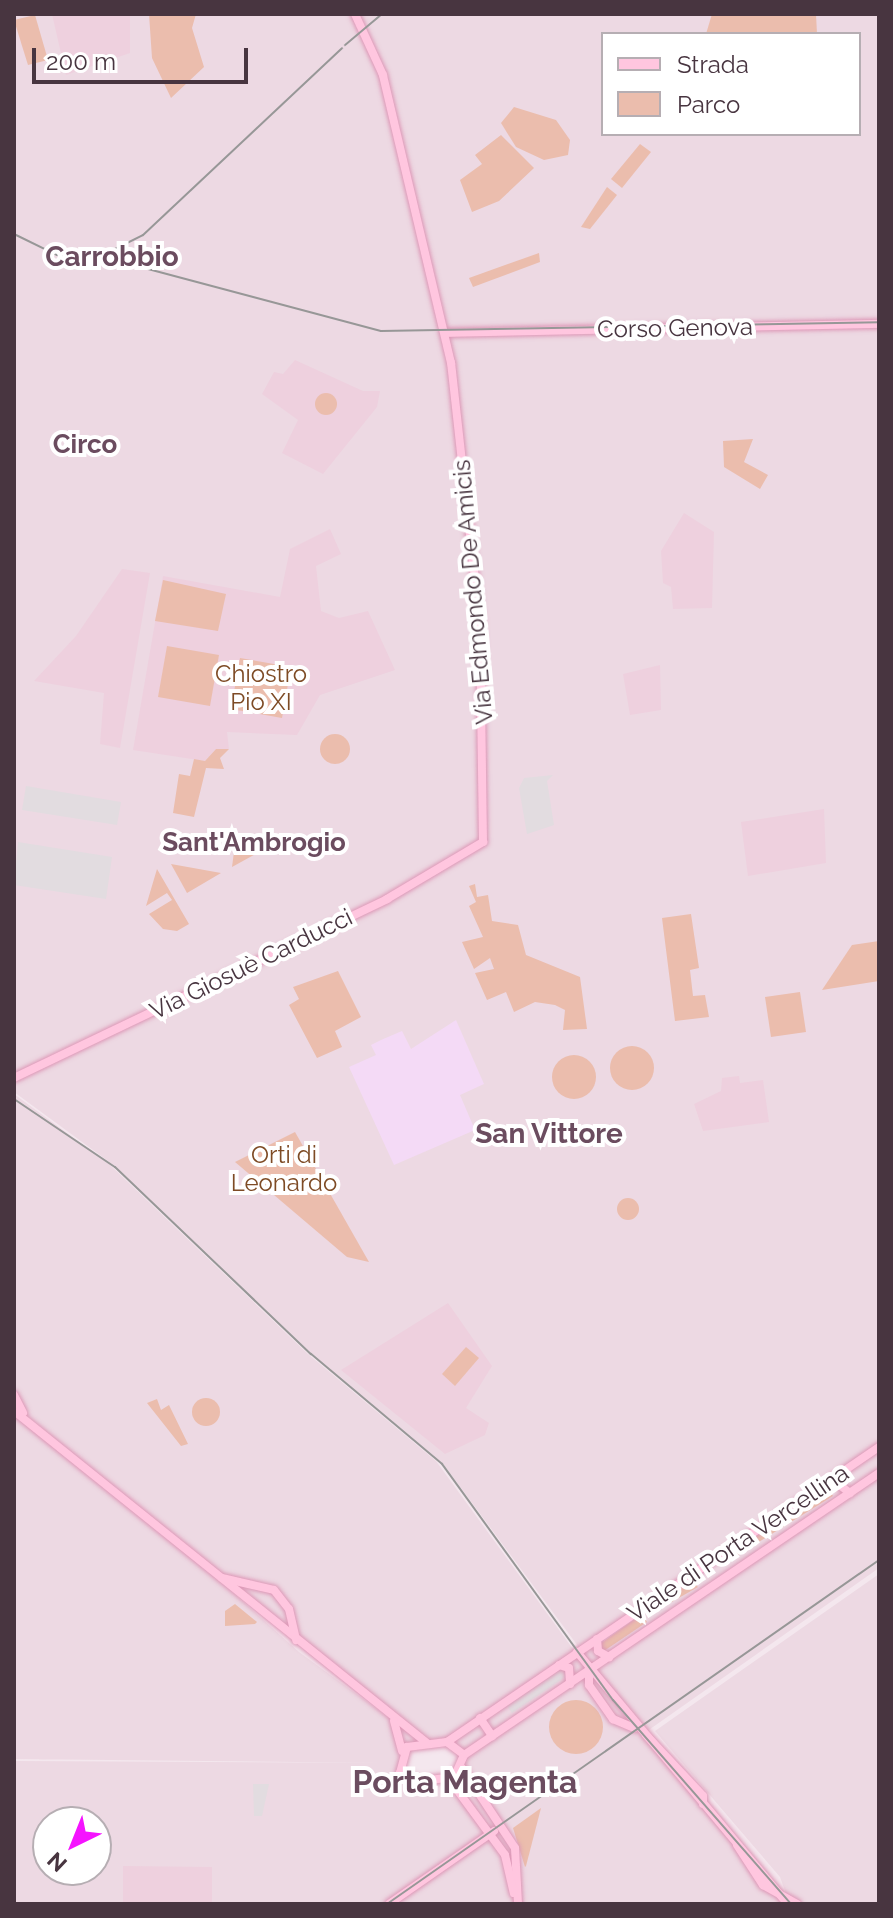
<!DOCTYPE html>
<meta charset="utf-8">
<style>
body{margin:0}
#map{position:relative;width:893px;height:1918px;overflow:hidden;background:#f4e7ee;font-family:Raleway,sans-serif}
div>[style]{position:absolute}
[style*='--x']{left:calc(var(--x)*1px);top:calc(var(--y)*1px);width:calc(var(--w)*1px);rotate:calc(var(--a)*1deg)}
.residential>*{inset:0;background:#edd9e3}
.education>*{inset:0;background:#eed0de}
.medical>*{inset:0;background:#f4daf6}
.green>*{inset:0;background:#ebbdad}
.round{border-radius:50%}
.parking>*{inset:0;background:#e2dce0}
.roads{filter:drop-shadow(0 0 2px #dd98b7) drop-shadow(0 0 2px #dd98b7)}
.secondary>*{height:8px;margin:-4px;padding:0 4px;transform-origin:4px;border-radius:4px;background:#ffc6df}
.tram>*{height:2px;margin:-1px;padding:0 1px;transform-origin:1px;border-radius:1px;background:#979797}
span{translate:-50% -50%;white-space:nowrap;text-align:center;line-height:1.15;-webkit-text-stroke:8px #fff;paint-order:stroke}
.street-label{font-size:24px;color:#483540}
.park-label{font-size:24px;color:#7e4b25}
.neighbourhood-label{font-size:26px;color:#6b4c5f;font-weight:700}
.quarter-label{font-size:28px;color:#6b4c5f;font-weight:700}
.district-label{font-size:32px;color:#6b4c5f;font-weight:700}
.frame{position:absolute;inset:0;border:16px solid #483540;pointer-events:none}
.legend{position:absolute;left:601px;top:32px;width:260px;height:104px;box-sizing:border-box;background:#fff;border:2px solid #b6aeb3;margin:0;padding:10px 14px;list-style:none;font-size:24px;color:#483540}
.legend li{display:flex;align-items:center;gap:16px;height:40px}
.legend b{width:40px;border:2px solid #b6aeb3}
.north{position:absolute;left:32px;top:1806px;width:80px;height:80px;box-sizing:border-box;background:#fff;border:2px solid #b6aeb3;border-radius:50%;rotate:223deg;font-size:22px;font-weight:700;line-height:32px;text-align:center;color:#483540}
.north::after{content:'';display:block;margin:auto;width:28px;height:36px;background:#f513ff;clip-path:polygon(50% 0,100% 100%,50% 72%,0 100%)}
.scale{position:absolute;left:32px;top:48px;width:216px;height:36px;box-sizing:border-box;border:4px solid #483540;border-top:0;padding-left:10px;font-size:24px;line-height:28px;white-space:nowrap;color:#483540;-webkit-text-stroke:6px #fff;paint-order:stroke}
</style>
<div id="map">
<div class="residential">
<div style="clip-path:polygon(evenodd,14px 14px,879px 14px,879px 1568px,643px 1734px,444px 1465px,309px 1352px,108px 1161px,14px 1092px,14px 14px,603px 34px,859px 34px,859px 134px,603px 134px,603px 34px)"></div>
<div style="clip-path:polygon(evenodd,14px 1094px,109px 1164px,308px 1354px,436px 1461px,613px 1704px,788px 1904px,14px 1904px,14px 1761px,383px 1763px,14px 1759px,14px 1412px,173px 1539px,299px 1652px,393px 1721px,400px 1753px,399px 1771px,394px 1770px,402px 1775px,448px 1780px,466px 1760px,454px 1744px,402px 1749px,395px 1719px,24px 1413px,14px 1410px,14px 1094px,48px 1822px,96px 1822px,96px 1870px,48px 1870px,48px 1822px)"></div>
<div style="clip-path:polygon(879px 1574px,879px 1904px,790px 1904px,780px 1877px,655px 1731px)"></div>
</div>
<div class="education">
<div style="clip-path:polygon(52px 14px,130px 14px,130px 53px,66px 75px)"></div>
<div style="clip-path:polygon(295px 360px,363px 391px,380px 391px,377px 407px,323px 474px,282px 453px,298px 420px,262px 394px,274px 372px,283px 374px)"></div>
<div style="clip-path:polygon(684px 513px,714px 532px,712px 608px,673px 609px,671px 587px,663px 583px,661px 551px)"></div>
<div style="clip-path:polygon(330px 529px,341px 554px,316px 566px,321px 611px,339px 618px,368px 611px,395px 670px,320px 695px,297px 735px,227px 732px,229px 749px,216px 749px,205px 761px,133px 750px,163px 576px,280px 597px,290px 549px)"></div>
<div style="clip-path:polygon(122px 569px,150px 573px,120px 748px,100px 744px,104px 693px,34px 681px,76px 636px)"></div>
<div style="clip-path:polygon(660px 665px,661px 710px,630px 715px,623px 674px)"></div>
<div style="clip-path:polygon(824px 809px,826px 863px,748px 876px,741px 822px)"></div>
<div style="clip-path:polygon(739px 1076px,740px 1083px,763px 1080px,769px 1122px,703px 1131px,694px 1104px,721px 1091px,722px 1078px)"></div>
<div style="clip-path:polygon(448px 1303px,492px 1366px,466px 1408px,489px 1423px,485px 1435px,445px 1454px,341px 1370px)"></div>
<div style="clip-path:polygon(123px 1866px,212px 1867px,212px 1904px,123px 1904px)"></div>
</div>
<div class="medical">
<div style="clip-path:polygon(456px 1020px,484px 1084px,460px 1095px,475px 1130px,394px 1165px,349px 1067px,376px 1055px,371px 1045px,381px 1040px,402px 1031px,411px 1049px)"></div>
</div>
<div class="green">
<div style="clip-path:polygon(149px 14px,196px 14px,192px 28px,204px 67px,171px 98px,152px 58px)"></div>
<div style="clip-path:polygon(712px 14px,816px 14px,817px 34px,706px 34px)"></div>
<div style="clip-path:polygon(35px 15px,48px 60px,28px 65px,14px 20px)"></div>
<div style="clip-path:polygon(514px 107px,556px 120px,570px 140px,568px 155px,544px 160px,516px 147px,501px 123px)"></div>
<div style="clip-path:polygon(501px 135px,534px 168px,499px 201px,472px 212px,460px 180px,482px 164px,475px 155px)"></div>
<div style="clip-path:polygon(640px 144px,651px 152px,622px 188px,611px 179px)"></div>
<div style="clip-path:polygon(607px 187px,617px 195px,590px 229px,581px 227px)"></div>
<div style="clip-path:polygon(539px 253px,540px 262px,473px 287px,469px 278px)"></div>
<div class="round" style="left:315px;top:393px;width:22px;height:22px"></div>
<div style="clip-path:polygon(753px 439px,744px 462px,768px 475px,760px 489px,724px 467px,723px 441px)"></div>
<div style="clip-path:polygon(163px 580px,226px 594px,218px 631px,155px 621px)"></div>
<div style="clip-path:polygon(167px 646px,219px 655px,210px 706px,158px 697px)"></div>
<div style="clip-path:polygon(240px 658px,291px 667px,282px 718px,231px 709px)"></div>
<div class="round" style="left:320px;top:734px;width:30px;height:30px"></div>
<div style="clip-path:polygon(216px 749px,229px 749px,220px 758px,224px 769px,206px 768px,194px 817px,173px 813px,179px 774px,190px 776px,194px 759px,205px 761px)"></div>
<div style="clip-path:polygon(236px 837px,272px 845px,232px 867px)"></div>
<div style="clip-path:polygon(171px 864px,221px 873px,187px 893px)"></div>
<div style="clip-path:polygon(157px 869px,189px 924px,177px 931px,163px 929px,149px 914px,172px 900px,167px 893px,146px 906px)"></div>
<div style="clip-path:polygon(475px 884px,477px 897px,488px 895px,492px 921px,518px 925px,526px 955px,580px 977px,587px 1029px,563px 1030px,565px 1010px,555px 1005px,535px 1002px,514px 1012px,506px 992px,487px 1000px,475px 973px,494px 969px,490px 958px,474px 969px,462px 942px,483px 937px,469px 906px,476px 902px,469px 886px)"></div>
<div style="clip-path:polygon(691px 914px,699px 968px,690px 970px,693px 996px,705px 995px,709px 1017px,675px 1021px,662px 918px)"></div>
<div style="clip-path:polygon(879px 941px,879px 981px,822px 990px,852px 945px)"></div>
<div style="clip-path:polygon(338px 971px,361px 1017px,335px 1031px,342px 1047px,317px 1058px,289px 1005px,299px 999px,293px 987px)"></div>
<div style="clip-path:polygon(800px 992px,806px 1032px,771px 1037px,765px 997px)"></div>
<div class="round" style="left:610px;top:1046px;width:44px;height:44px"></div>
<div class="round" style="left:552px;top:1055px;width:44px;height:44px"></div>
<div style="clip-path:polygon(295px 1132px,369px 1262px,347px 1257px,235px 1162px)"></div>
<div class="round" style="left:617px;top:1198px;width:22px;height:22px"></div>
<div style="clip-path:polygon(466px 1347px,479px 1358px,455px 1386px,442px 1374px)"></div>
<div class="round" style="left:192px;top:1398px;width:28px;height:28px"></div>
<div style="clip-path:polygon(157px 1399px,161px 1410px,169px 1405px,188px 1444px,181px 1446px,147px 1403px)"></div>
<div style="clip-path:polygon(828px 1488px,833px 1496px,720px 1566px,721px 1560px)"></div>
<div style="clip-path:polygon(691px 1580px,698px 1587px,654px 1612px,655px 1605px)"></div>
<div style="clip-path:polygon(235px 1604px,257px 1622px,255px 1624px,225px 1626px,225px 1611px)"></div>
<div style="clip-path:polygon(642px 1614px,647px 1622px,604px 1651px,597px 1646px)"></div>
<div class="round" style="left:549px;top:1700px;width:54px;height:54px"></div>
<div style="clip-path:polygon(541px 1808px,526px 1866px,525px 1867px,513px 1828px)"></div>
</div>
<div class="parking">
<div style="clip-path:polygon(553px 775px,547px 781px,554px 825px,527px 834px,519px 788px,524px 778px)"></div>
<div style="clip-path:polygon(26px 786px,121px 802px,117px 825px,22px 810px)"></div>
<div style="clip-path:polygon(18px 842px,112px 857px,106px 899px,14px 885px)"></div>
<div style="clip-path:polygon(563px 1668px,567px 1676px,512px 1713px,507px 1706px)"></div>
<div style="clip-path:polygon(253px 1784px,269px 1784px,262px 1816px,254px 1816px)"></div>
</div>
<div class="roads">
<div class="secondary">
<div style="--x:445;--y:333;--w:434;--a:-1.2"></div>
<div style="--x:14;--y:1078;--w:414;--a:-25.6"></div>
<div style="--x:387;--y:899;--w:112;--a:-30.7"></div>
<div style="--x:483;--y:842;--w:217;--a:-90.8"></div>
<div style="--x:480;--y:625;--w:264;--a:-96.3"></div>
<div style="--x:451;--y:363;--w:296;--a:-103.3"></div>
<div style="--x:383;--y:75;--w:67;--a:-114.7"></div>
<div style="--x:14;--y:1395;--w:20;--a:63"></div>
<div style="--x:14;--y:1411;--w:530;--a:38.79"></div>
<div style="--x:832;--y:1479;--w:23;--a:38"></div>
<div style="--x:222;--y:1578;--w:53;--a:13"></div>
<div style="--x:274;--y:1590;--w:24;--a:52"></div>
<div style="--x:289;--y:1609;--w:32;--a:77"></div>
<div style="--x:597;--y:1639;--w:12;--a:85"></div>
<div style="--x:598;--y:1651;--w:13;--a:29"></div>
<div style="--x:577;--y:1652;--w:329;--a:50.1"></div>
<div style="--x:559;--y:1665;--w:10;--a:17"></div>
<div style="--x:569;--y:1668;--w:16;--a:86"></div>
<div style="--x:589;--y:1671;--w:14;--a:90"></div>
<div style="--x:589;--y:1685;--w:42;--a:54.8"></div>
<div style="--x:613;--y:1719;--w:23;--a:23"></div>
<div style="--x:480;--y:1718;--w:22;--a:56"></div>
<div style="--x:394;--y:1721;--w:31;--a:75"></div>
<div style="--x:646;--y:1735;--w:83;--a:46.9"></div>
<div style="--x:703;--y:1796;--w:8;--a:90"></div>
<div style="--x:447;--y:1742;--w:523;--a:-34.33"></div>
<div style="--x:447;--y:1742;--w:21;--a:37"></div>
<div style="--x:464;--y:1755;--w:24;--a:114"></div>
<div style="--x:454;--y:1777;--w:35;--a:173"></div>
<div style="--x:419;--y:1781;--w:21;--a:-157"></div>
<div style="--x:400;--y:1773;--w:27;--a:-75"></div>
<div style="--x:407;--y:1747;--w:40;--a:-7.1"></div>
<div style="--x:464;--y:1755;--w:502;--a:-34.2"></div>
<div style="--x:462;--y:1768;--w:96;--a:56.5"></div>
<div style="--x:515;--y:1848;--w:56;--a:86.9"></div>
<div style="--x:449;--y:1779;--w:94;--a:53.6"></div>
<div style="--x:505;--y:1855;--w:39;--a:77"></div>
<div style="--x:737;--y:1845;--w:48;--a:57"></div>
<div style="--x:763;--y:1885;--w:39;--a:29"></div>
<div style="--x:389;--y:1904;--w:128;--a:-34.8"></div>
</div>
</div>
<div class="tram">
<div style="--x:345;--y:45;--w:48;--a:-40"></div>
<div style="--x:14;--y:234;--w:48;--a:26"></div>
<div style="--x:57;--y:255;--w:61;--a:5.6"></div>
<div style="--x:118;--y:261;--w:272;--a:14.9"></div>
<div style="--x:381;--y:331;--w:498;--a:-1"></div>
<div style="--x:99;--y:257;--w:49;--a:-26.6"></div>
<div style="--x:143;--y:235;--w:273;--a:-43.2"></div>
<div style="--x:14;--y:1099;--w:122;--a:34"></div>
<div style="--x:115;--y:1167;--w:271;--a:43.7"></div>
<div style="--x:311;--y:1354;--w:171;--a:40"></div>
<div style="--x:442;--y:1464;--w:291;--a:54.1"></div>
<div style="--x:613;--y:1700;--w:271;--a:48.9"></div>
<div style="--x:387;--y:1904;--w:600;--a:-34.96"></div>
</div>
<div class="street-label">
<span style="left:675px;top:328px;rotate:-1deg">Corso Genova</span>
<span style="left:473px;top:592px;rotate:-95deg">Via Edmondo De Amicis</span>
<span style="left:251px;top:964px;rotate:-26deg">Via Giosuè Carducci</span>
<span style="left:738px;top:1543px;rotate:-34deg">Viale di Porta Vercellina</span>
</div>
<div class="park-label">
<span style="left:261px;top:688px">Chiostro<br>Pio XI</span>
<span style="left:284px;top:1169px">Orti di<br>Leonardo</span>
</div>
<div class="neighbourhood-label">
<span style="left:85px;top:445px">Circo</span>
<span style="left:254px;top:843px">Sant'Ambrogio</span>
</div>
<div class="quarter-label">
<span style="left:112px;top:257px">Carrobbio</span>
<span style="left:549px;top:1134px">San Vittore</span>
</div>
<div class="district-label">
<span style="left:465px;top:1782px">Porta Magenta</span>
</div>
<div class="frame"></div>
<ul class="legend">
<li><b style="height:10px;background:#ffc6df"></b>Strada</li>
<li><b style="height:22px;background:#ebbdad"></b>Parco</li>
</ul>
<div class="north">N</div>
<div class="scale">200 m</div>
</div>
